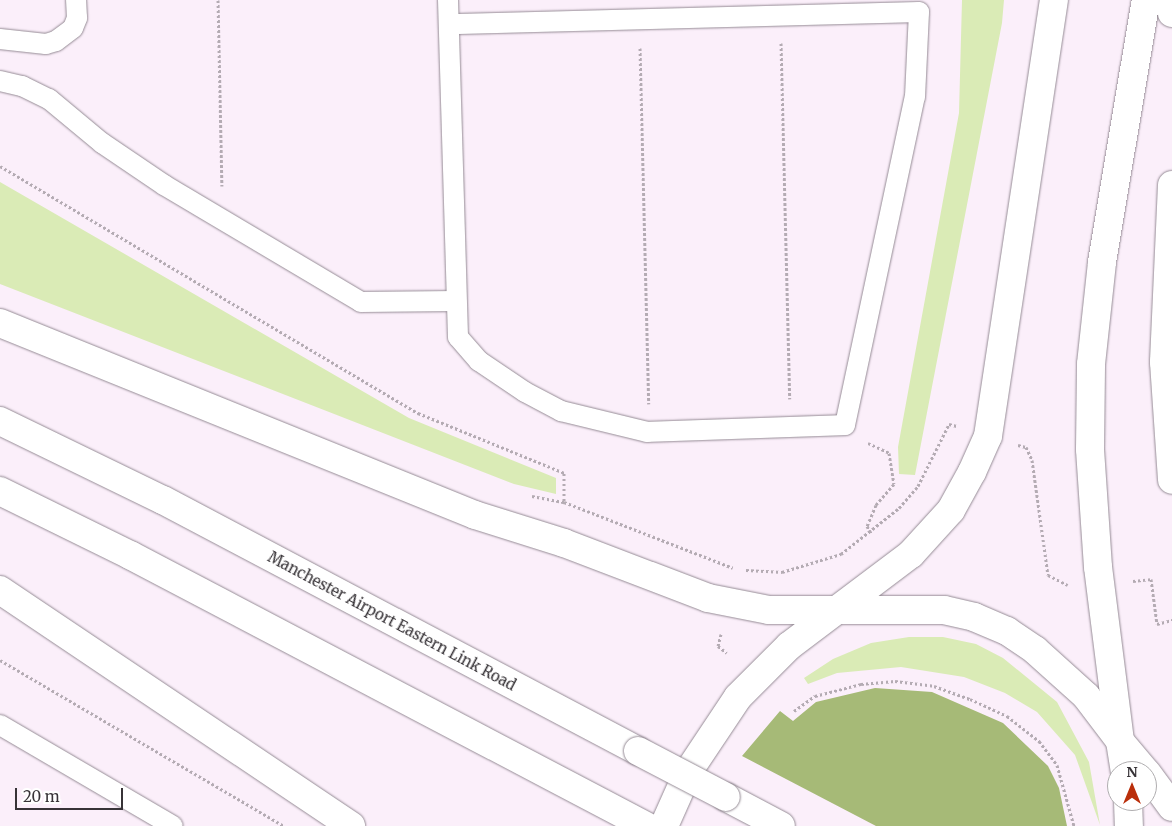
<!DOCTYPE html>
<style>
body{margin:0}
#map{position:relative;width:1172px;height:826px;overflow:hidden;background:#fbeffa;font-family:Merriweather,serif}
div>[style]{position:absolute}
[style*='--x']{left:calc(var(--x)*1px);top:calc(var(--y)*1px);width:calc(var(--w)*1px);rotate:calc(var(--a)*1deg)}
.green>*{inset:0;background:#daebb6}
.forest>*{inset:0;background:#a6ba77}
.path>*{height:3px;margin-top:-1.5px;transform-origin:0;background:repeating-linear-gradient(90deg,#b4abb3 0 2.5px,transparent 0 5px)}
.roads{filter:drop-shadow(0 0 1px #958b95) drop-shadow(0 0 1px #958b95)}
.lane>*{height:20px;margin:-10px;padding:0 10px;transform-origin:10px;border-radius:10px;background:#fff}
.highway>*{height:28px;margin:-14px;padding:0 14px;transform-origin:14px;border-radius:14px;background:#fff}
.bridges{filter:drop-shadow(0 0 1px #958b95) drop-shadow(0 0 1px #958b95)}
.highway-bridge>*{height:28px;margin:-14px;padding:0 14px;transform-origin:14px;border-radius:14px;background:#fff}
span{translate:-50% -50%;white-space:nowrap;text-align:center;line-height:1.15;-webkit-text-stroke:5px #fff;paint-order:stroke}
.street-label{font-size:15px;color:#373337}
.north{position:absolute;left:1107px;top:761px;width:50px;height:50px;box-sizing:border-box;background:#fff;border:1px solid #afadaf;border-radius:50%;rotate:0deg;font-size:14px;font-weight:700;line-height:20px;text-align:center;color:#373337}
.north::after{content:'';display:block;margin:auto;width:18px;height:22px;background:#ba2f0b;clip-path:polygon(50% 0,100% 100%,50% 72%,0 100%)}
.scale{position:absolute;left:15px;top:788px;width:108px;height:22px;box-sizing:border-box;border:2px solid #373337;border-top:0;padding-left:6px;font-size:15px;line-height:18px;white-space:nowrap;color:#373337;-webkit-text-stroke:4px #fff;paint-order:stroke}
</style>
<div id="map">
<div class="green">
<div style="clip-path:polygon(962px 0,1004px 0,1002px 23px,915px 475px,899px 474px,898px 447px,959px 113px)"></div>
<div style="clip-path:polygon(0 182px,409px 418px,556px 478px,556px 494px,514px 484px,0 284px)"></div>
<div style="clip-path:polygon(909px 637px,943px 637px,976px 644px,1003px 658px,1057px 702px,1089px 762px,1100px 825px,1075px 755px,1037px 712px,1005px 693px,964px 677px,901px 667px,837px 673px,808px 684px,804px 678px,833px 659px,871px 643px)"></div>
</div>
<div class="forest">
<div style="clip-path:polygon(875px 688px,932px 692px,1003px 723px,1048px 766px,1059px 788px,1067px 826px,876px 826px,742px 756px,780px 711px,793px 721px,816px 702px)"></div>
</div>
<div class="path">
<div style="--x:218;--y:0;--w:186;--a:88.8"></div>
<div style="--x:781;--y:43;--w:356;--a:88.6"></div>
<div style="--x:640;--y:48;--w:356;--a:88.6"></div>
<div style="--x:0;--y:166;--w:486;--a:30.6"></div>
<div style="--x:418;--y:413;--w:158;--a:22.3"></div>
<div style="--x:564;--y:473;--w:29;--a:90"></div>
<div style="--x:868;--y:443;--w:23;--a:25"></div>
<div style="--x:889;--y:453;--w:31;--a:81"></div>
<div style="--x:894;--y:484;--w:28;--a:131"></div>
<div style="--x:876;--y:505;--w:23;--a:113"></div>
<div style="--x:867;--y:526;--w:8;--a:60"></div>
<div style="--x:1018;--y:445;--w:8;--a:14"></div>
<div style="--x:1026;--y:447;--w:14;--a:65"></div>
<div style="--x:1032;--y:460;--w:116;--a:82.1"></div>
<div style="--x:1048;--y:575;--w:22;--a:27"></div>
<div style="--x:532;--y:496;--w:33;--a:11"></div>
<div style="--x:564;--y:502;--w:181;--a:21.3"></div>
<div style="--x:746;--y:570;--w:36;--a:3"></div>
<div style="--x:782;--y:572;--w:62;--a:-17"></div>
<div style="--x:841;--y:554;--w:74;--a:-38.4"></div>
<div style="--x:899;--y:508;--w:29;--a:-49"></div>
<div style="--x:918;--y:486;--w:69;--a:-63.4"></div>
<div style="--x:949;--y:424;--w:8;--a:14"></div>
<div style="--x:1133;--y:581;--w:18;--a:-6"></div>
<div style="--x:1151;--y:579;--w:45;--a:82.4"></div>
<div style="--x:1157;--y:624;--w:16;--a:-15"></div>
<div style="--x:721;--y:634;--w:12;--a:104"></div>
<div style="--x:718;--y:646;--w:11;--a:38"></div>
<div style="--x:0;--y:660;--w:329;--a:30.3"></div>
<div style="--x:794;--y:711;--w:26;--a:-36"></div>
<div style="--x:815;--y:696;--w:48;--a:-14.6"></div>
<div style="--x:861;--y:684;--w:34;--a:-5"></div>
<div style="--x:895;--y:681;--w:39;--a:7"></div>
<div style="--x:934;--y:686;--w:38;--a:20"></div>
<div style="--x:970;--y:699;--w:41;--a:24.7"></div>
<div style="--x:1007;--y:716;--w:41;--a:38"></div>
<div style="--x:1039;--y:741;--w:30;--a:53"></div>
<div style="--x:1057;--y:765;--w:63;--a:74.4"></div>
</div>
<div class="roads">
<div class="lane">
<div style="--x:448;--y:0;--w:337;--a:88.3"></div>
<div style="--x:458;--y:337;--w:32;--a:49"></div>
<div style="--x:479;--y:361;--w:55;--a:34"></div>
<div style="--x:525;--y:392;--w:41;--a:27.8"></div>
<div style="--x:561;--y:411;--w:89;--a:13.7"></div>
<div style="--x:647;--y:432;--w:198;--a:-2"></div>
<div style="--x:845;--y:425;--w:335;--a:-78"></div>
<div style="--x:915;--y:97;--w:85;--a:-87.3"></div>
<div style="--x:919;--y:12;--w:470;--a:178.5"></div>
<div style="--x:0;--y:39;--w:46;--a:6.2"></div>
<div style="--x:46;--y:44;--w:10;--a:-17"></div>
<div style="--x:56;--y:41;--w:21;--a:-37"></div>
<div style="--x:73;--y:28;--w:11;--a:-68"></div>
<div style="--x:77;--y:18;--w:18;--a:-93"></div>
<div style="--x:0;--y:81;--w:23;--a:13"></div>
<div style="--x:22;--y:86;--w:30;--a:26"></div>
<div style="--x:49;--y:99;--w:69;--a:39.7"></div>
<div style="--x:102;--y:143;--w:75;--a:34.1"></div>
<div style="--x:164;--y:185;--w:229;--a:30.7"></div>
<div style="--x:361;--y:302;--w:95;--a:-0.6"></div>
<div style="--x:0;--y:725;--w:200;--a:30.3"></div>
</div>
<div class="highway">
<div style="--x:1171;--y:0;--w:13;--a:86"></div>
<div style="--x:1172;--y:185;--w:177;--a:92.6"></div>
<div style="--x:1164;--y:362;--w:118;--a:86.1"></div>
<div style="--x:0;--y:323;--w:512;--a:22.01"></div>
<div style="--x:475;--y:515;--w:93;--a:17.5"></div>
<div style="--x:564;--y:543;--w:154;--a:20.9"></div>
<div style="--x:708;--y:598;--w:62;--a:11.1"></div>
<div style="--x:769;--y:610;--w:175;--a:0"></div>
<div style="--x:944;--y:610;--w:31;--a:13"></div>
<div style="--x:974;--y:617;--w:36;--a:23"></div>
<div style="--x:1007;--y:631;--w:34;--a:34"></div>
<div style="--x:1035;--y:650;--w:69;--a:42"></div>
<div style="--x:1086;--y:696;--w:56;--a:52.9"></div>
<div style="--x:1120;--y:741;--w:30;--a:81"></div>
<div style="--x:0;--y:421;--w:181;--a:25.9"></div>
<div style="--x:163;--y:500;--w:537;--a:27.85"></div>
<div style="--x:0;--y:491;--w:145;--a:26.2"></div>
<div style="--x:130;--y:555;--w:583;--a:27.71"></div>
<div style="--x:0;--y:590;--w:423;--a:33.9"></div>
<div style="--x:1145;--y:771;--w:39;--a:-130"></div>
<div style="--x:1120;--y:741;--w:175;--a:-97.2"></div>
<div style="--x:1098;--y:567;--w:118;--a:-93.9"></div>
<div style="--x:1090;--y:449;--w:85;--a:-89.3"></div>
<div style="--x:1091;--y:364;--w:103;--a:-83.8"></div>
<div style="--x:1102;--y:262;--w:266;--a:-80.5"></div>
<div style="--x:1147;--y:773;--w:42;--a:53.7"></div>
<div style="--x:726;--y:797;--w:62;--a:27.8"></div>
<div style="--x:1128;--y:801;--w:25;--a:88"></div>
<div style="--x:664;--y:826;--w:59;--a:-66"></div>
<div style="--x:688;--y:772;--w:90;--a:-56.3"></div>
<div style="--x:738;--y:697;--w:72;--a:-45"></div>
<div style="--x:789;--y:646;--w:153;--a:-37"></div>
<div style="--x:911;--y:554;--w:59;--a:-47.7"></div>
<div style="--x:951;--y:510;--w:43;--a:-61.1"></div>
<div style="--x:972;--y:472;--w:39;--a:-66"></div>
<div style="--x:988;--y:436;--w:441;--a:-81.4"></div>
</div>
</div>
<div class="bridges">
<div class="highway-bridge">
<div style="--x:638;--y:751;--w:99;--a:27.6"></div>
</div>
</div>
<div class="street-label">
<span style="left:392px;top:621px;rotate:28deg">Manchester Airport Eastern Link Road</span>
</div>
<div class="north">N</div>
<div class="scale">20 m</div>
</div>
